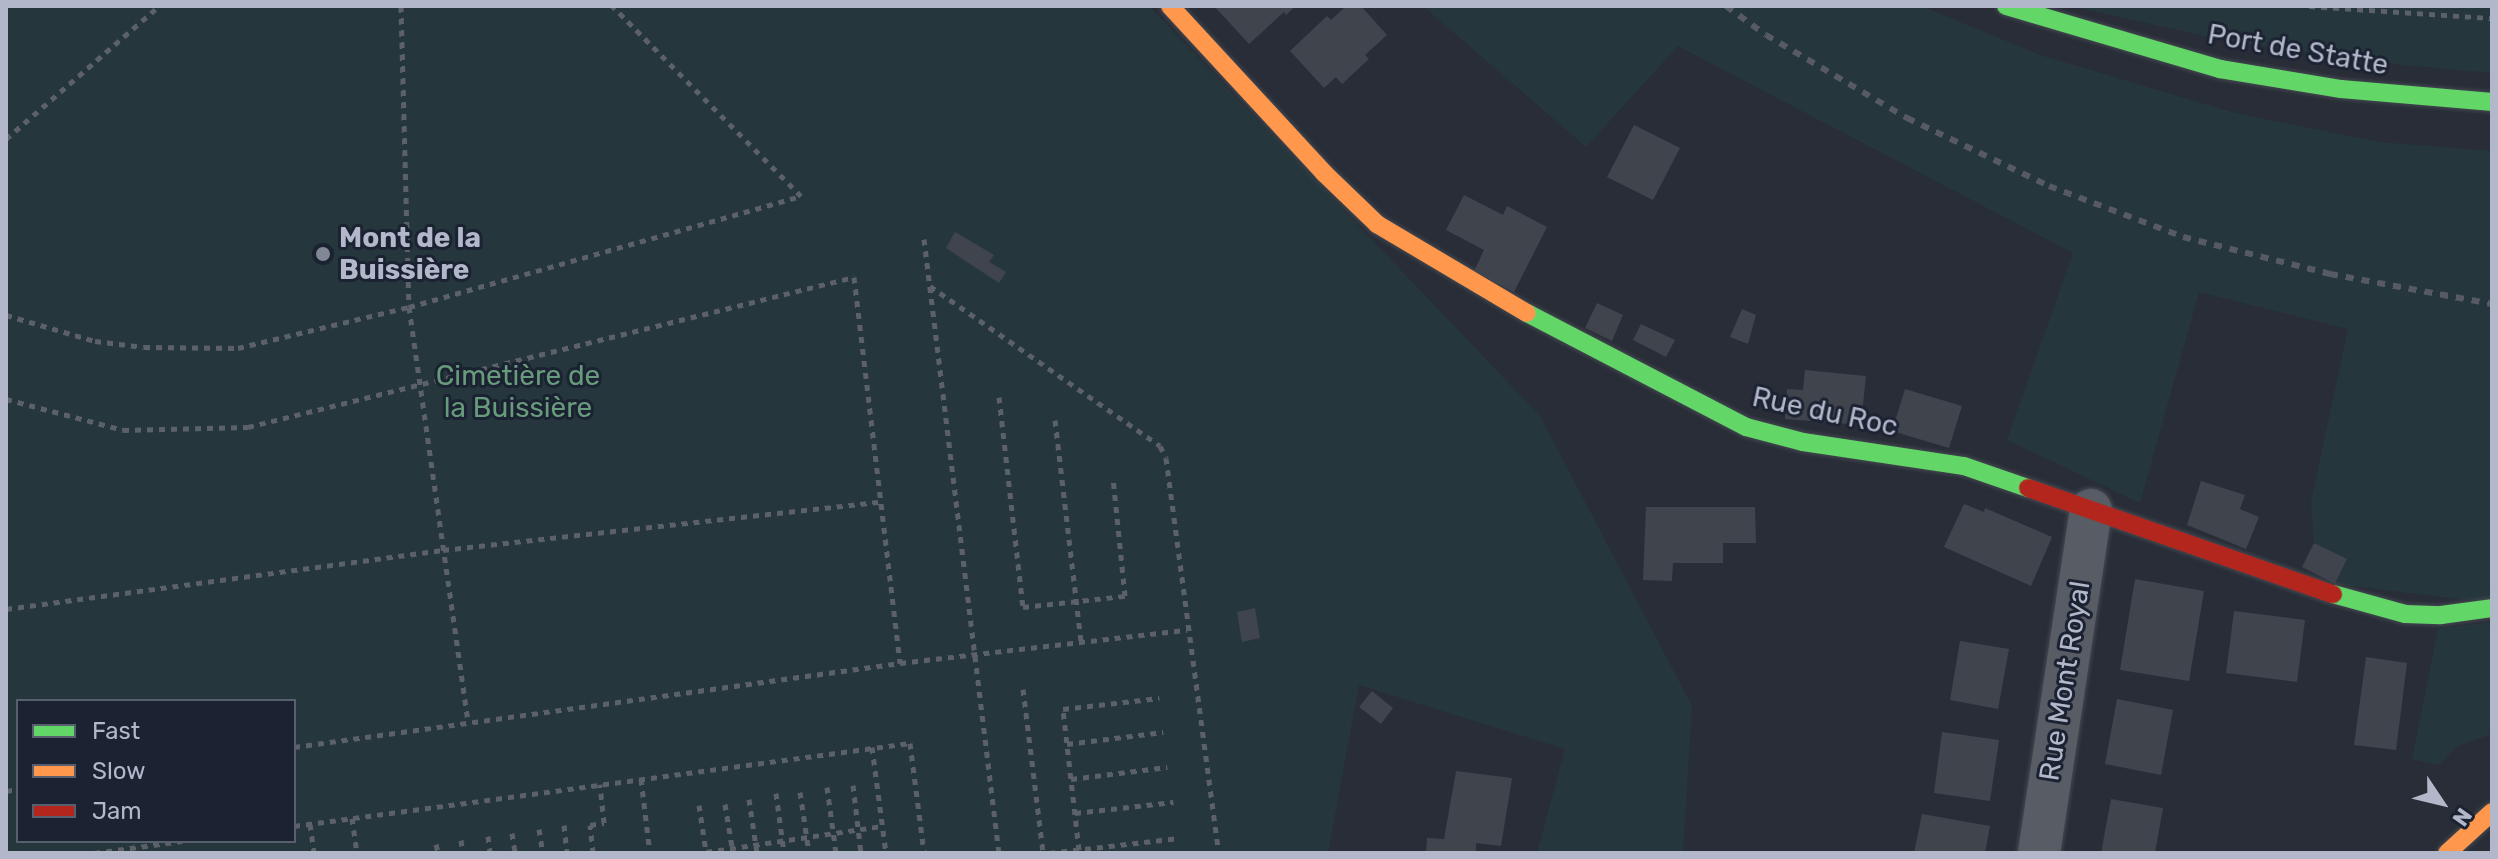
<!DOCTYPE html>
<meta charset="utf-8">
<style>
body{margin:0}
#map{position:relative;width:2498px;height:859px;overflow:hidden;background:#282d37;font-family:Rubik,sans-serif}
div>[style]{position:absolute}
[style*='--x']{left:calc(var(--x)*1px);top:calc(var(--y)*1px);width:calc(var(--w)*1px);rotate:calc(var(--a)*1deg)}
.green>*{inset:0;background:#25373d}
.building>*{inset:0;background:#40444d}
.path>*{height:5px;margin-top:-2.5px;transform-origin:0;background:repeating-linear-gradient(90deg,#5c6068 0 6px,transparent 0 12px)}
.roads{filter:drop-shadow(0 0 2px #444850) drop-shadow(0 0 2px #444850)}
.street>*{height:42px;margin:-21px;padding:0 21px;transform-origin:21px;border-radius:21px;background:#585c65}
.fast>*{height:18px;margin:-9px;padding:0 9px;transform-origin:9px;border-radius:9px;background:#63d668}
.slow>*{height:18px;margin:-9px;padding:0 9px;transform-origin:9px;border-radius:9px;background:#ff974d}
.jam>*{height:18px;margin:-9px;padding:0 9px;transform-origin:9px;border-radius:9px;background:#b3261e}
.rail>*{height:6px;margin-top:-3px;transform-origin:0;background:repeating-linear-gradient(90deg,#575a62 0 8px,transparent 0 16px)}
.dots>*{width:22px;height:22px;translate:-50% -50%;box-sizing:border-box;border:4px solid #1b2232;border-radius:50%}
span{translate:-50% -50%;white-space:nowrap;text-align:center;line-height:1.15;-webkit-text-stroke:6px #1b2232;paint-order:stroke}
.street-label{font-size:28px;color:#b2b7c9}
.poi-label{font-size:28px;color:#b2b7c9;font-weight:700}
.left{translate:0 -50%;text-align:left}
.park-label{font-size:28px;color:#689b7b}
.frame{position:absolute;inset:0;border:8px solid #b2b7c9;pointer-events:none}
.legend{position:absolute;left:16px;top:699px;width:280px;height:144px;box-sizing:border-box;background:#1b2232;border:2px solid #575e6e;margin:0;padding:10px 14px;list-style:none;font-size:24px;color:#b2b7c9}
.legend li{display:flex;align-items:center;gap:16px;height:40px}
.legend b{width:40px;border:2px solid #575e6e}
.north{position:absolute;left:2402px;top:763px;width:80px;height:80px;-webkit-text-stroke:6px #1b2232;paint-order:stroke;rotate:125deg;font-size:22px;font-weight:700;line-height:32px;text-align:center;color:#b2b7c9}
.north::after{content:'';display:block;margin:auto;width:28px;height:36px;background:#b2b7c9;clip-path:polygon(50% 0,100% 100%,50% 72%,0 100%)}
</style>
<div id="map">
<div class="green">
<div style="clip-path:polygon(evenodd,6px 6px,1149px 6px,1540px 416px,1692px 706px,1683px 853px,1537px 853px,1565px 749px,1359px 685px,1328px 853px,6px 853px,6px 6px,18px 701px,294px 701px,294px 841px,18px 841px,18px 701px)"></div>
<div style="clip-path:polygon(1423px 6px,1921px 6px,2040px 55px,2235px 113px,2379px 142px,2492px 151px,2492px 603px,2335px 584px,2347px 560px,2314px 543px,2311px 502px,2348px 329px,2199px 292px,2140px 503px,2007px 440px,2073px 253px,1678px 46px,1586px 147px)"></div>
<div style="clip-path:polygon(2071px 6px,2492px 6px,2492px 73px,2403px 65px,2227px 41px)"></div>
<div style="clip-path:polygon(2492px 622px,2492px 734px,2457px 746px,2439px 765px,2412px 759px,2438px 629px)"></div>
</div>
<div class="building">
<div style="clip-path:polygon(1214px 6px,1296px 6px,1286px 15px,1284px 12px,1249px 44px)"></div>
<div style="clip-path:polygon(1346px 6px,1361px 6px,1387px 35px,1365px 55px,1369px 59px,1342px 84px,1336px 77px,1324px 88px,1290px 51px,1327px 16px,1331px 20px)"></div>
<div style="clip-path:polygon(1634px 125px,1680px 148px,1653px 200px,1607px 177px)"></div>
<div style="clip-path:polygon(1464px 195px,1503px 215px,1507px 206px,1547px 227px,1514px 292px,1474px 271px,1484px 250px,1446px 230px)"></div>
<div style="clip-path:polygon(955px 232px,994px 255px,989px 262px,1006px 272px,999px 283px,946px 248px)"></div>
<div style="clip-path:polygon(1597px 303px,1623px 315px,1612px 341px,1585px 328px)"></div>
<div style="clip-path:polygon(1742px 309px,1756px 315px,1748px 344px,1730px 337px)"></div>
<div style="clip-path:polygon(1641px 324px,1675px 340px,1666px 357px,1633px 340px)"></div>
<div style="clip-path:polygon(1805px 370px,1866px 376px,1861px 425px,1785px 419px,1787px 389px,1803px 390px)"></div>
<div style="clip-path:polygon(1905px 389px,1962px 406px,1949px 448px,1892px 431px)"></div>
<div style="clip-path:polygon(2201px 481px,2245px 495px,2240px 509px,2259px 517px,2246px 549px,2187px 525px)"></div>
<div style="clip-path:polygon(1964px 504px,1984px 512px,1985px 508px,2052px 537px,2031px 586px,1944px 547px)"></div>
<div style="clip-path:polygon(1646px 507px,1755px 507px,1756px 543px,1723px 543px,1723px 563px,1673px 563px,1672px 581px,1643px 580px)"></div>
<div style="clip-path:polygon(2314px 543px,2347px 559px,2335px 584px,2302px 567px)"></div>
<div style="clip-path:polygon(2135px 579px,2204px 591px,2189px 681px,2120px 670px)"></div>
<div style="clip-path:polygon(1255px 608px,1260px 638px,1242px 642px,1237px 612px)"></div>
<div style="clip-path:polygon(2234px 611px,2305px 620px,2297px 682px,2226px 673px)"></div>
<div style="clip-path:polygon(1960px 641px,2009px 649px,1998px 709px,1950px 700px)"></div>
<div style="clip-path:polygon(2366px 657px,2407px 663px,2396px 750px,2354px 745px)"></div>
<div style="clip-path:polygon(1372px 691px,1393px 708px,1381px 724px,1359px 707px)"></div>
<div style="clip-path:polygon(2117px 699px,2173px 710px,2161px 775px,2105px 764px)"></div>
<div style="clip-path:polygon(1942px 732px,1999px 740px,1990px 801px,1934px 793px)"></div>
<div style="clip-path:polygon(1456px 771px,1512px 778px,1501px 846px,1476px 843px,1476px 853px,1426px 853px,1427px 838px,1444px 839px)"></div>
<div style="clip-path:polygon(2111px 799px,2163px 808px,2155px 853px,2101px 853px)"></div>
<div style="clip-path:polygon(1922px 814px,1990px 826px,1985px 853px,1914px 853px)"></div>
</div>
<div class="path">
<div style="--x:401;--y:6;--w:301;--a:88.5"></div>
<div style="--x:409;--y:307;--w:417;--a:81.9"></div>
<div style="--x:2309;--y:6;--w:183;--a:3.8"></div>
<div style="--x:6;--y:139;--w:203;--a:-41"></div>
<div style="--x:924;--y:239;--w:619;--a:83.04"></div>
<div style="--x:930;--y:286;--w:280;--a:34.8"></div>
<div style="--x:1160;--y:446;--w:13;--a:63"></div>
<div style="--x:1166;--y:458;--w:399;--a:82.4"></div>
<div style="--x:6;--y:315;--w:93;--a:16.3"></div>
<div style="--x:95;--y:341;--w:49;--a:7"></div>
<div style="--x:144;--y:347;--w:94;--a:0.6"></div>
<div style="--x:238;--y:348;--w:176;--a:-13.5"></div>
<div style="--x:409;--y:307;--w:407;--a:-15.8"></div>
<div style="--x:801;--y:196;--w:268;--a:-134.8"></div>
<div style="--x:999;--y:397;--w:211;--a:83.5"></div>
<div style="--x:1023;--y:607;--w:103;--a:-6.2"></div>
<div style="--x:1125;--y:596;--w:120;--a:-95.8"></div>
<div style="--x:6;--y:399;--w:121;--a:14.8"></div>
<div style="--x:123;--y:430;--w:125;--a:-1.4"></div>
<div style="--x:248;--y:427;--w:624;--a:-13.9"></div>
<div style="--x:854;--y:277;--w:389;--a:83.2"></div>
<div style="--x:1055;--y:420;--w:224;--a:83.3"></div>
<div style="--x:6;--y:609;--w:441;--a:-7.7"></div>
<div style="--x:443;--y:550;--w:440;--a:-6.3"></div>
<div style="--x:1023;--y:689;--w:165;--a:83"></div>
<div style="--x:1067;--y:744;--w:97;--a:-7.1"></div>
<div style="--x:294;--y:747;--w:612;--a:-7.89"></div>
<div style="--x:900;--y:663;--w:289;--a:-6.6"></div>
<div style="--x:872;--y:747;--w:107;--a:82.5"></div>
<div style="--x:641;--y:779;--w:75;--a:83.1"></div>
<div style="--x:1071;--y:779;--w:97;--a:-7.1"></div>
<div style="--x:853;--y:785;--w:68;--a:83.3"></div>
<div style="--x:827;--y:787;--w:67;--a:82.2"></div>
<div style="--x:6;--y:791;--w:12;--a:-9"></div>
<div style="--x:800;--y:792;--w:62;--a:81.6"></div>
<div style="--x:776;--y:793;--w:61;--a:82.4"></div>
<div style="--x:749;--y:799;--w:55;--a:81.6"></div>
<div style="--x:725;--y:804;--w:50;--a:80.7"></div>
<div style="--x:699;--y:805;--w:48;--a:81.5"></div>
<div style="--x:1075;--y:813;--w:99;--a:-6.4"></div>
<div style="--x:352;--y:818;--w:35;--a:82"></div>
<div style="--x:310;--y:824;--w:29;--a:82"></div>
<div style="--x:564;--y:825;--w:28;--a:84"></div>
<div style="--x:294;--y:826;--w:622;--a:-7.67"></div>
<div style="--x:910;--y:743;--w:111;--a:82.7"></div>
<div style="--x:539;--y:829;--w:24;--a:81"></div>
<div style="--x:512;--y:833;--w:20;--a:81"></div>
<div style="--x:488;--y:836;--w:17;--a:83"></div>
<div style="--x:461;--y:840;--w:13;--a:81"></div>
<div style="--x:436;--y:844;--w:9;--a:77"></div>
<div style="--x:1079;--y:850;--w:142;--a:-96.5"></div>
<div style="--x:1063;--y:709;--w:97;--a:-6.5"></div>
<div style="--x:396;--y:851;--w:2;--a:90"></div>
<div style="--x:706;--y:852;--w:179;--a:-8.4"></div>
<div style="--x:94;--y:853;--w:89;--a:-7.8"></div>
<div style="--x:593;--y:853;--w:28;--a:-96"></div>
<div style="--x:590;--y:825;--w:14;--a:-8"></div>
<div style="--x:604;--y:823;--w:39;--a:-96"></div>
<div style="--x:1049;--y:853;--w:131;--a:-6.6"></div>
</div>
<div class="roads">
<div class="street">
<div style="--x:2039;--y:853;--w:347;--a:-81.4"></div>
</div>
<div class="fast">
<div style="--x:2006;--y:6;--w:223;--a:16.4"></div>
<div style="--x:2220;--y:69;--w:123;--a:9.4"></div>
<div style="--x:2341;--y:89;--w:152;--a:4.9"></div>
<div style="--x:1527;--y:313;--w:247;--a:27.5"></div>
<div style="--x:1746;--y:427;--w:59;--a:14.7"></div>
<div style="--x:1803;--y:442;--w:163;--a:8.5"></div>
<div style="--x:1964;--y:466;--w:68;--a:19"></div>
<div style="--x:2333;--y:594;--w:75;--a:15.5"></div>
<div style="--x:2405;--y:614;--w:36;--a:2"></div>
<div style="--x:2441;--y:615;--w:51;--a:-7.8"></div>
</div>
<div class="slow">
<div style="--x:1170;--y:6;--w:227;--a:47.3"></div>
<div style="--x:1324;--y:173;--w:74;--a:43.9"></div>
<div style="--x:1377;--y:224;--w:174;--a:30.7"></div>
<div style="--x:2447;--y:853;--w:61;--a:-42.3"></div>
</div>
<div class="jam">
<div style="--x:2028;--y:488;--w:323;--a:19.2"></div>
</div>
</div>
<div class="rail">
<div style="--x:1726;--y:6;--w:49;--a:35.9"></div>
<div style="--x:1766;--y:35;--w:164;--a:30.5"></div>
<div style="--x:1907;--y:118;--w:157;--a:25.6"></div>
<div style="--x:2049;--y:186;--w:143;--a:20.8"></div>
<div style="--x:2183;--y:237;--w:152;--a:14.1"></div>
<div style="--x:2330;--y:274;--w:165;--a:10.5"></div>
</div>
<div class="dots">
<div style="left:323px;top:254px;background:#828796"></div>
</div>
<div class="street-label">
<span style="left:2298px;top:50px;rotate:10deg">Port de Statte</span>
<span style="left:1825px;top:412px;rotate:12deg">Rue du Roc</span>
<span style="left:2065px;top:681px;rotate:-81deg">Rue Mont Royal</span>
</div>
<div class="poi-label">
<span class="left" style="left:339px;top:254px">Mont de la<br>Buissière</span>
</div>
<div class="park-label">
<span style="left:518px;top:392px">Cimetière de<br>la Buissière</span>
</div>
<div class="frame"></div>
<ul class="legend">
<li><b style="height:10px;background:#63d668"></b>Fast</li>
<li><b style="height:10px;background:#ff974d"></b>Slow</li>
<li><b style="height:10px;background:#b3261e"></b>Jam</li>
</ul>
<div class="north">N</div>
</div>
